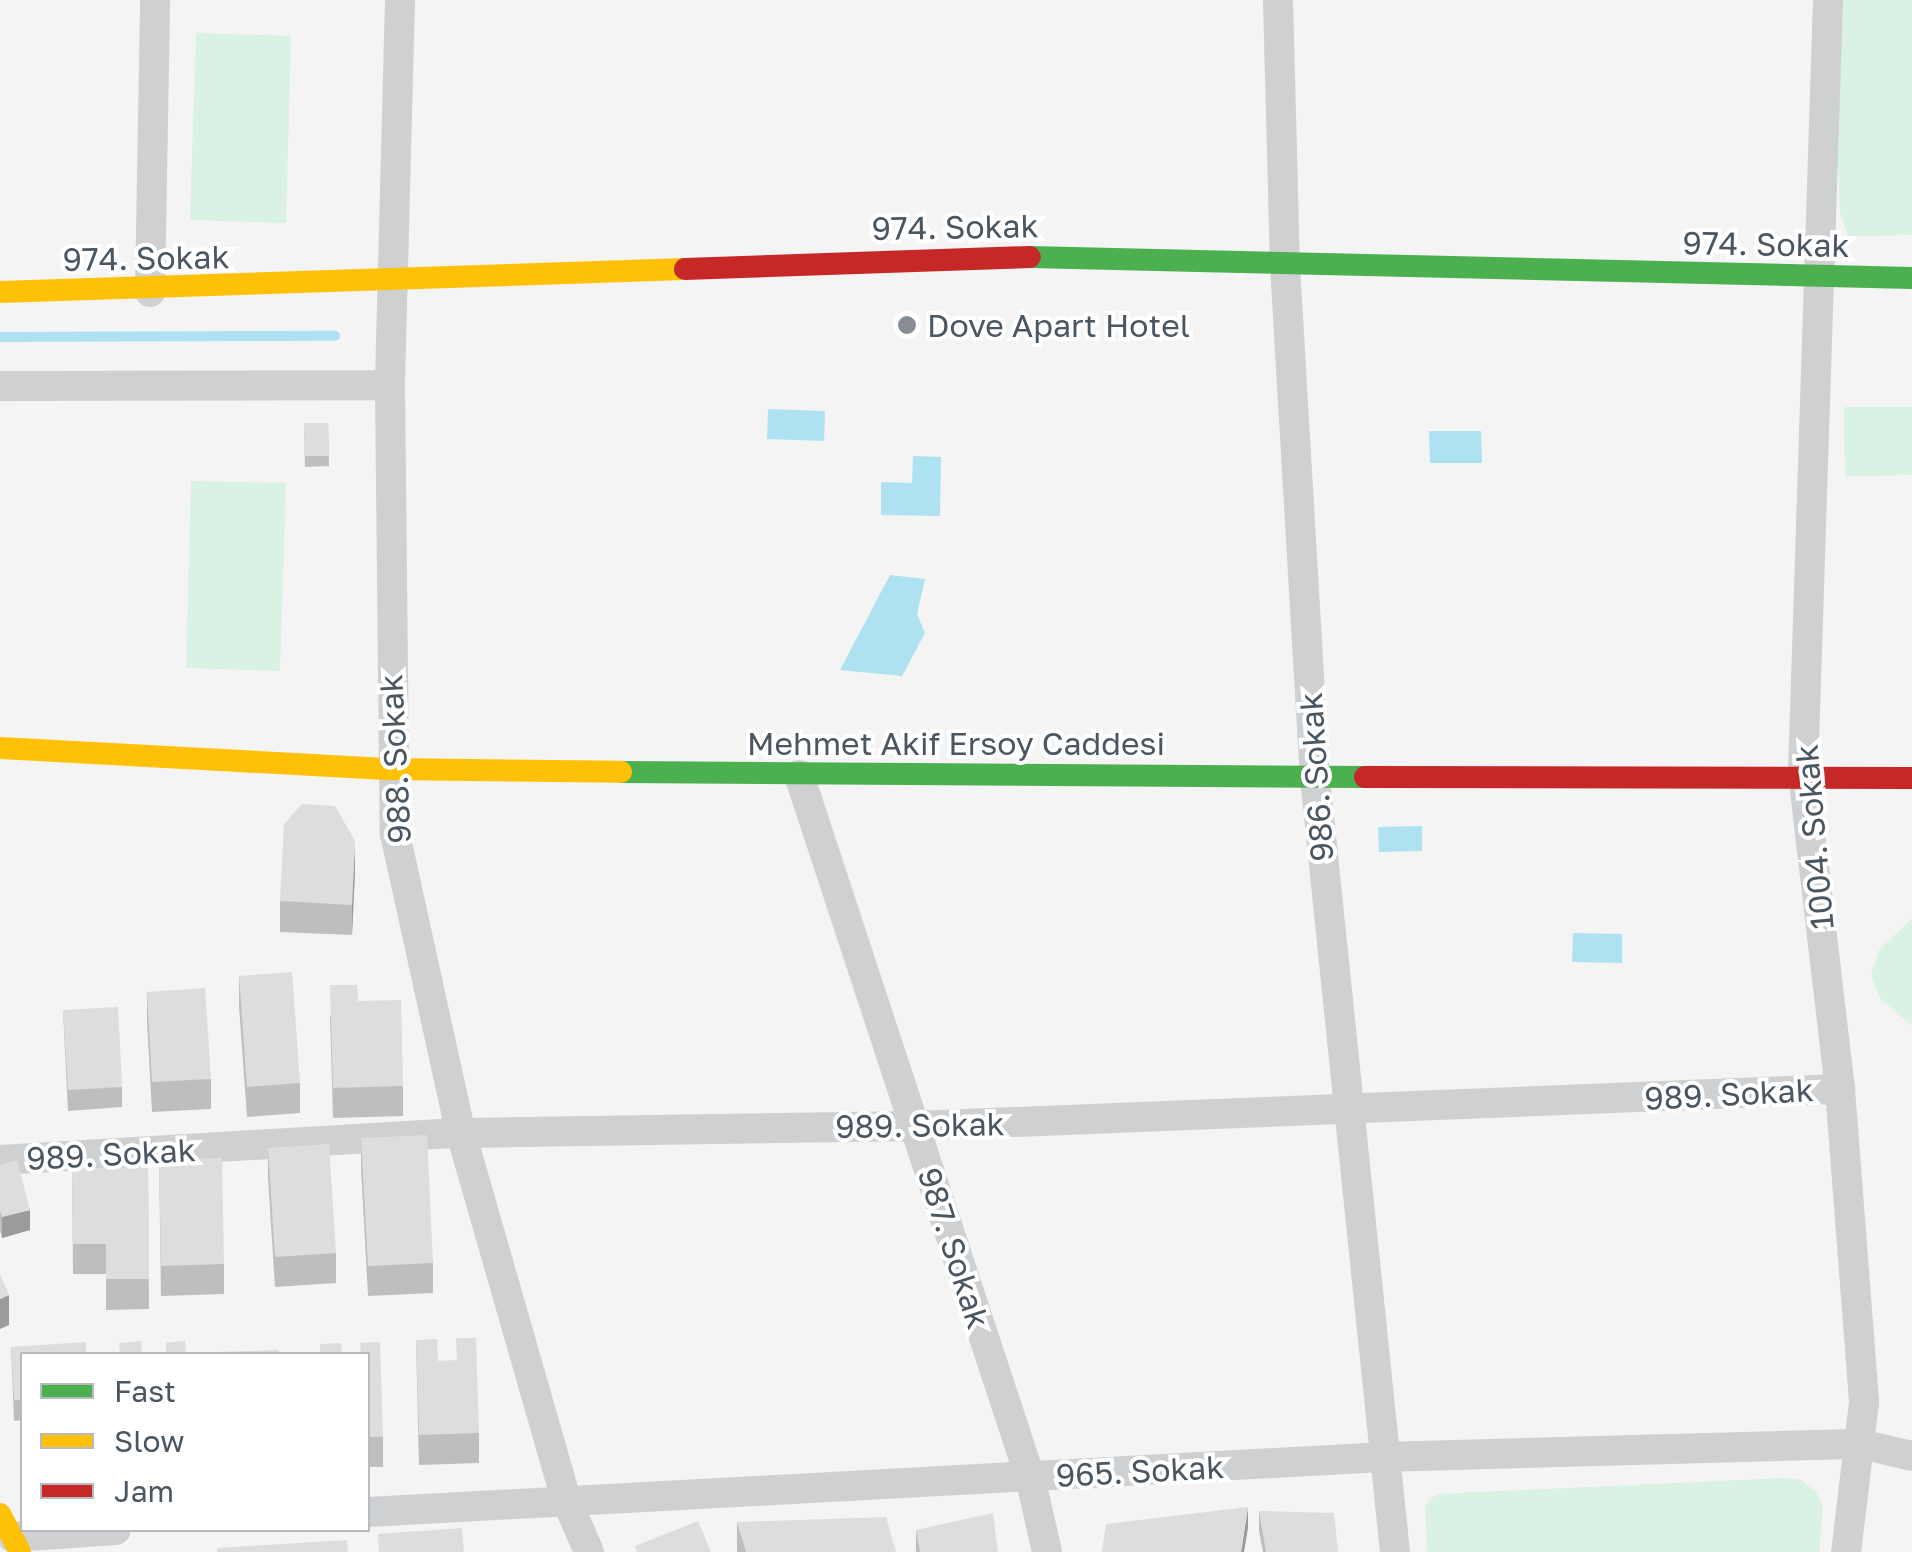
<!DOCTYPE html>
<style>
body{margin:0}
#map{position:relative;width:1912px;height:1552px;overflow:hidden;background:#f4f4f4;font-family:"Golos Text",sans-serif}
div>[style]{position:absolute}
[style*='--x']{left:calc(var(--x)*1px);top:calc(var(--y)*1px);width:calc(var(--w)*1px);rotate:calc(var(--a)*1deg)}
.green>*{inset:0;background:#d9f2e3}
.water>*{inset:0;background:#aee2f0}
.stream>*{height:10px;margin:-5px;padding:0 5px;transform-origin:5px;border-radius:5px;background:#aee2f0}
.street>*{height:30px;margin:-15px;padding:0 15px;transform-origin:15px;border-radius:15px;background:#ced0d2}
.fast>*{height:22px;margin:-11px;padding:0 11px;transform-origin:11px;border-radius:11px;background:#4caf50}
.slow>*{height:22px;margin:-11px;padding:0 11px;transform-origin:11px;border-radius:11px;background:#ffc107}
.jam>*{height:22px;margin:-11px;padding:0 11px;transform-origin:11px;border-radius:11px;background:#c62828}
.wall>*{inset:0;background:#bebebf}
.shaded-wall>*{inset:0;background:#9b9b9b}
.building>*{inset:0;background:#ddddde}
.dots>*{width:28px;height:28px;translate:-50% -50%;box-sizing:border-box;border:5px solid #fff;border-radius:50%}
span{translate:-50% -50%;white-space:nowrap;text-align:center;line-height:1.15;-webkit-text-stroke:8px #fff;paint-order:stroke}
.street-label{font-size:32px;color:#4a5661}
.poi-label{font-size:32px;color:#4a5661}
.left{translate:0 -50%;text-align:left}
.legend{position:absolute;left:20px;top:1352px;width:350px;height:180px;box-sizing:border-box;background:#fff;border:2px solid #b7bbc0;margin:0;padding:12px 18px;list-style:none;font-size:30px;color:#4a5661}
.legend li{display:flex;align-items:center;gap:20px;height:50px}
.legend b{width:50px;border:2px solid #b7bbc0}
</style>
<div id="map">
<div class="green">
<div style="clip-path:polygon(1842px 0,1912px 0,1912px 235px,1848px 236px,1840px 213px,1831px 23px)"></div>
<div style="clip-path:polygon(196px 33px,291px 36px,286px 223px,190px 220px)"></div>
<div style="clip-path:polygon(1844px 407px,1912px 407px,1912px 475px,1845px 476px)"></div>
<div style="clip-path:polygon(191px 481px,286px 483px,280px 671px,186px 668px)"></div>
<div style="clip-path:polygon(1912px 918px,1912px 1026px,1880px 998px,1871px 974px,1879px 950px)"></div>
<div style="clip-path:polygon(1784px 1478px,1801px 1480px,1816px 1492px,1823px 1508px,1819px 1552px,1427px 1552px,1425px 1506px,1436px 1494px)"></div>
</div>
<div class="water">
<div style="clip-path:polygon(768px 409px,825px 411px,824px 441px,767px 439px)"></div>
<div style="clip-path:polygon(1429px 431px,1481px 431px,1482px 463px,1430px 463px)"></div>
<div style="clip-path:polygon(913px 456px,941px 457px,940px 516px,881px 515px,881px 482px,912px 483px)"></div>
<div style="clip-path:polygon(890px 575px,925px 579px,917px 614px,925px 633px,902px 676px,840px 670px)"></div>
<div style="clip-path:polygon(1422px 826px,1422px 851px,1379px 852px,1378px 827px)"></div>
<div style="clip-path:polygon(1573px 933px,1622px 934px,1622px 963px,1572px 962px)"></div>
</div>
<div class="stream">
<div style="--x:0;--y:337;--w:335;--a:-0.2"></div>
</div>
<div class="street">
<div style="--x:400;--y:0;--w:385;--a:91.5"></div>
<div style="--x:390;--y:385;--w:449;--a:89.4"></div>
<div style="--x:395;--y:834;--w:306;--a:77.6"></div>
<div style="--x:461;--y:1133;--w:381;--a:74"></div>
<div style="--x:566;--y:1499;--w:58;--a:66.5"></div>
<div style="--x:1278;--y:0;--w:266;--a:88.5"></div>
<div style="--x:1285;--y:266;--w:513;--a:86.65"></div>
<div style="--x:1315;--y:778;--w:778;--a:84.1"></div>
<div style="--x:1828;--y:0;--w:774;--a:91.85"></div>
<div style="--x:1803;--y:774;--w:317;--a:83.3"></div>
<div style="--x:1840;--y:1089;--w:314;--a:85.6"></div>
<div style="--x:1864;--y:1402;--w:151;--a:96.8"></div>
<div style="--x:150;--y:292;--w:292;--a:-89"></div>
<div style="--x:0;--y:386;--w:390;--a:-0.1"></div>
<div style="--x:799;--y:775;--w:739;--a:71.79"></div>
<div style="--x:1030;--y:1477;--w:77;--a:77.2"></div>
<div style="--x:0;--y:1160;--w:462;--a:-3.4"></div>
<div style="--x:461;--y:1133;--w:453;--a:-0.9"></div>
<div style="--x:914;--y:1126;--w:927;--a:-2.29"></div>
<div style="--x:368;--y:1512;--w:1015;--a:-3.1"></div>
<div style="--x:1382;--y:1457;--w:478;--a:-1.6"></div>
<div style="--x:1860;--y:1444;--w:53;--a:13"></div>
<div style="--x:12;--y:1537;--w:104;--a:-3.9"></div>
</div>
<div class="fast">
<div style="--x:1030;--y:257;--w:882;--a:1.36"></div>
<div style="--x:621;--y:772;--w:744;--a:0.39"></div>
</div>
<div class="slow">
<div style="--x:0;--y:292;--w:685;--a:-1.92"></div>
<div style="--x:0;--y:748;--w:391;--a:3.1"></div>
<div style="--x:390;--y:769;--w:231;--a:0.7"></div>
<div style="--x:0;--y:1514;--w:43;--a:62.2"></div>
</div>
<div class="jam">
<div style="--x:685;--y:269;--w:345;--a:-2"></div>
<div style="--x:1365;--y:777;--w:547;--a:0.1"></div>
</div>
<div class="wall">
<div style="clip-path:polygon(304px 423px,328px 423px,329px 466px,305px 467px)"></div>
<div style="clip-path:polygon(355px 871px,352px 935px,280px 932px,280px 901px)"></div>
<div style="clip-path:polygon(239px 976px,300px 1083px,300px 1113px,247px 1117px,239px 1006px)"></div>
<div style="clip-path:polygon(147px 992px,211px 1079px,211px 1109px,152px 1112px,147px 1022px)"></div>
<div style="clip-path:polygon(358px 1001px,403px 1086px,403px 1116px,333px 1118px,330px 1016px)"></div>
<div style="clip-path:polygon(63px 1010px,122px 1087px,122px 1107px,68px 1111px)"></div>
<div style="clip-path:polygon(361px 1138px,433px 1263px,433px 1293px,368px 1296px,361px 1168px)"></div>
<div style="clip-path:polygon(268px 1148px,336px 1253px,336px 1283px,275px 1287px,268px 1178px)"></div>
<div style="clip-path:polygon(159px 1159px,224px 1264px,224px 1294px,161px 1296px)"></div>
<div style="clip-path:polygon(0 1165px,30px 1230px,2px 1238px,0 1231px)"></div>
<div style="clip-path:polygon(148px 1167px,149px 1309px,106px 1310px,106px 1274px,73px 1274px,72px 1168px)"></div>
<div style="clip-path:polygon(416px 1340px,438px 1361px,479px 1433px,479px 1463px,419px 1465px)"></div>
<div style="clip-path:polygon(11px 1347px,22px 1354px,22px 1420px,14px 1421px)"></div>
<div style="clip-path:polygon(368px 1354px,383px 1437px,383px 1467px,368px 1467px)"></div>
<div style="clip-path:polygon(1259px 1511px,1338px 1552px,1263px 1552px,1259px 1531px)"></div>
<div style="clip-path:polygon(737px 1522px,896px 1552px,737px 1552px)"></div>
<div style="clip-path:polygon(916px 1530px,998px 1552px,916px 1552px)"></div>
</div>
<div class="shaded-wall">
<div style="clip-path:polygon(355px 841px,355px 871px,352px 935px,352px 905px)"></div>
<div style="clip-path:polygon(30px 1210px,30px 1230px,2px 1238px,2px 1217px)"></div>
<div style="clip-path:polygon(9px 1295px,9px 1325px,0 1329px,0 1299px)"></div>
<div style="clip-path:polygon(1248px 1507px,1248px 1528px,1244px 1552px,1241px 1552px)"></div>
</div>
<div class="building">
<div style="clip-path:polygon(304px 423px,328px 423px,329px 456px,305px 456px)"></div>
<div style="clip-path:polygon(302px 804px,335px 806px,355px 841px,352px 905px,280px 901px,284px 824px)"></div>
<div style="clip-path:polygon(292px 972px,300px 1083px,247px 1087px,239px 976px)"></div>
<div style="clip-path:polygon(330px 985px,357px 985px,358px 1001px,401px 1000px,403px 1086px,333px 1088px)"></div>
<div style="clip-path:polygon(205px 988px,211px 1079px,152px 1082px,147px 992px)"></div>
<div style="clip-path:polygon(118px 1007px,122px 1087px,68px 1090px,63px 1010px)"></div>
<div style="clip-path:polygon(427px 1135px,433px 1263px,368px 1266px,361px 1138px)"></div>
<div style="clip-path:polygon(329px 1144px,336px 1253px,275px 1257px,268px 1148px)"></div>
<div style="clip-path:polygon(222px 1158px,224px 1264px,161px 1266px,159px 1159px)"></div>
<div style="clip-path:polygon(17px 1160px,30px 1210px,2px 1217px,0 1211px,0 1165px)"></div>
<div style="clip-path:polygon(148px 1167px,149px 1279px,106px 1279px,106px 1244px,73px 1244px,72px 1168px)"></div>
<div style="clip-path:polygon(0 1274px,9px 1295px,0 1299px)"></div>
<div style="clip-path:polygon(456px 1338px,476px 1338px,479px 1433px,419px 1435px,416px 1340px,437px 1339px,438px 1361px,457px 1360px)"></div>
<div style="clip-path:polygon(141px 1341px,142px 1354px,120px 1354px,119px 1343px)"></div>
<div style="clip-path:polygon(185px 1341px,186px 1354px,166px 1354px,166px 1343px)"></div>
<div style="clip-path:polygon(86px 1342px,86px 1354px,22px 1354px,22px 1400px,14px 1400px,11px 1347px)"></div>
<div style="clip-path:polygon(380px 1342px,383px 1437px,368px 1437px,368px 1354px,361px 1354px,360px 1343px)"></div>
<div style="clip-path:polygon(341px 1343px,342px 1354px,320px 1354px,320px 1344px)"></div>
<div style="clip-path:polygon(279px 1350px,279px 1354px,216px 1354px,216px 1352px)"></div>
<div style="clip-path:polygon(1248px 1507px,1241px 1552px,1102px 1552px,1106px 1524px)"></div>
<div style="clip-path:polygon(1259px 1511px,1334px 1513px,1338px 1552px,1266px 1552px)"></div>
<div style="clip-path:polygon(993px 1513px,998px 1552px,920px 1552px,916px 1530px)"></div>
<div style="clip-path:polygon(886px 1517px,896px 1552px,746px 1552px,737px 1522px)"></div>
<div style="clip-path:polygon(698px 1521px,711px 1552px,637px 1552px,635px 1546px)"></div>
<div style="clip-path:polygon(462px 1528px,464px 1552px,379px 1552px,378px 1534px)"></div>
<div style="clip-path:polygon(347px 1540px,348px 1552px,217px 1552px,217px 1548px)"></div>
</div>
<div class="dots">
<div style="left:907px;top:325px;background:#868d94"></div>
</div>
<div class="street-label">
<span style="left:955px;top:227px;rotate:-1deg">974. Sokak</span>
<span style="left:1766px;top:244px;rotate:1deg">974. Sokak</span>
<span style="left:146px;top:258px;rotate:-1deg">974. Sokak</span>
<span style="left:956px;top:743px">Mehmet Akif Ersoy Caddesi</span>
<span style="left:395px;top:759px;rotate:-93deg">988. Sokak</span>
<span style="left:1316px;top:777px;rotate:-94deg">986. Sokak</span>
<span style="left:1814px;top:837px;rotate:-95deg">1004. Sokak</span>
<span style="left:1729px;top:1094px;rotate:-3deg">989. Sokak</span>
<span style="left:920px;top:1125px;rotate:-1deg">989. Sokak</span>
<span style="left:111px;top:1154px;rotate:-3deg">989. Sokak</span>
<span style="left:954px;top:1248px;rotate:72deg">987. Sokak</span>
<span style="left:1140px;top:1471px;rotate:-3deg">965. Sokak</span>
</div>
<div class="poi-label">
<span class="left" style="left:927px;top:325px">Dove Apart Hotel</span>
</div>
<ul class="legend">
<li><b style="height:12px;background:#4caf50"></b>Fast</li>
<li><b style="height:12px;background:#ffc107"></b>Slow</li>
<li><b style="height:12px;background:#c62828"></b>Jam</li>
</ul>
</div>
